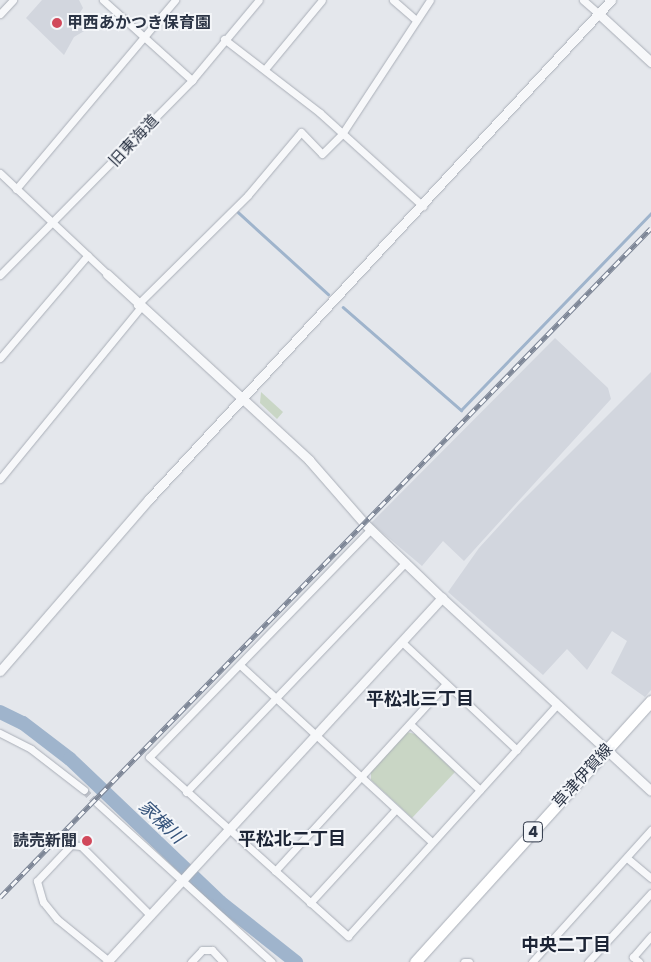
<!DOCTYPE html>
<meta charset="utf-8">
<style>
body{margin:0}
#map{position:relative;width:651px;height:962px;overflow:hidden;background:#e4e7ec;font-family:Poppins,"Noto Sans JP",sans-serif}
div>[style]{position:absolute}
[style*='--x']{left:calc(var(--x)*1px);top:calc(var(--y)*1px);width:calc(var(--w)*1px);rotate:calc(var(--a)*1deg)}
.built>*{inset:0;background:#d2d6de}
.green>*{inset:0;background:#c9d6c5}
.stream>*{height:2.5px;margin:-1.25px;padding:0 1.25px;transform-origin:1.25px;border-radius:1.25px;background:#9fb4cc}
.river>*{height:14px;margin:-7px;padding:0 7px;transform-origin:7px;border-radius:7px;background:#9fb4cc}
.minor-tunnel>*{height:7px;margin-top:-3.5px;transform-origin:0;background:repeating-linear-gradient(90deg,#bfc3cb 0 7px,transparent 0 10.5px)}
.roads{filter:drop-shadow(0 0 1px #a9aeb7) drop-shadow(0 0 1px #a9aeb7)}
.minor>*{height:7px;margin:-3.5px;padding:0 3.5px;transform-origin:3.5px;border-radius:3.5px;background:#f7f8fa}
.tertiary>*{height:9px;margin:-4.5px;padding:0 4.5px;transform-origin:4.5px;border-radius:4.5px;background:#f7f8fa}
.primary>*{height:11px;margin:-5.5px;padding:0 5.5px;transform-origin:5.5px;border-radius:5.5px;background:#fff}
.rail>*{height:4.5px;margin-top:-2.25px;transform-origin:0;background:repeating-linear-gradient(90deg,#f4f6f9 0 8px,#7d8696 0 16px);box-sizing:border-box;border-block:1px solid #7d8696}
.dots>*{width:14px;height:14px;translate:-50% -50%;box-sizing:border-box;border:2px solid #f4f6f9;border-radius:50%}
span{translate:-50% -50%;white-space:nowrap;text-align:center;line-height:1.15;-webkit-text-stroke:4px #f4f6f9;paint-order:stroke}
.shield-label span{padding:1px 4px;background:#f4f6f9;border:1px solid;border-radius:4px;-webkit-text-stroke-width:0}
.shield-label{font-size:15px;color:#2b3445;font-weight:700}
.poi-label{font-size:16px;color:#2b3445;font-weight:700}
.left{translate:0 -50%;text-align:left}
.right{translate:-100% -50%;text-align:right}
.street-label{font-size:16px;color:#2b3445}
.neighbourhood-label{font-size:18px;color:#1d2536;font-weight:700}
.water-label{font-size:18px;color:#34527a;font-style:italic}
</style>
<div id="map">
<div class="built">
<div style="clip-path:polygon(42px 0,79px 0,83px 8px,77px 17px,91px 27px,74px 37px,64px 55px,26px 18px)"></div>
<div style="clip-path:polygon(555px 338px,608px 388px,611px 399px,464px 561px,443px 541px,422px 566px,371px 523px)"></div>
<div style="clip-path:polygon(651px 372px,651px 690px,645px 697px,611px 673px,627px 641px,612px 631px,587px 670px,567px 649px,543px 675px,448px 592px,479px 548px,519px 504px)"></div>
</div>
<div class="green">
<div style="clip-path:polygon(261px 392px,283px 412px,277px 419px,260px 403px)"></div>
<div style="clip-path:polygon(407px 732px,415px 734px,455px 772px,412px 818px,371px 780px,371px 772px)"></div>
</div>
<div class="stream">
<div style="--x:238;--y:212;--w:122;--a:42.3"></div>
<div style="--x:343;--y:307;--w:157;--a:41.1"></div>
<div style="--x:461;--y:410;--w:274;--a:-46"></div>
</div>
<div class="river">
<div style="--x:0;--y:712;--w:25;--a:26"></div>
<div style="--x:23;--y:723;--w:59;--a:37.5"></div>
<div style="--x:70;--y:759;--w:207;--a:43.6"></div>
<div style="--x:220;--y:902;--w:97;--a:38.3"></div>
</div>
<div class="minor-tunnel">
<div style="--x:84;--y:790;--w:18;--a:45"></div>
</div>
<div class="roads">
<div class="minor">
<div style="--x:103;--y:0;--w:120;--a:42"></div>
<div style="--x:393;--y:0;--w:28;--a:41"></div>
<div style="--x:583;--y:0;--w:21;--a:41"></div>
<div style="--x:0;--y:14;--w:19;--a:-47"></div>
<div style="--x:224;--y:39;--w:121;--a:37.6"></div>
<div style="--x:320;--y:113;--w:139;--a:42.1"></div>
<div style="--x:265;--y:69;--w:89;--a:-50.4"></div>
<div style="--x:0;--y:173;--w:147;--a:43.3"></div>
<div style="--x:16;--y:189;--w:247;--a:-49.9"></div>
<div style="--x:0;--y:275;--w:274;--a:-45.4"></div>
<div style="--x:192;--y:80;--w:104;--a:-50.1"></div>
<div style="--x:137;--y:305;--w:156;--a:-44.7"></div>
<div style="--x:248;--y:195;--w:82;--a:-49.9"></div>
<div style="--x:301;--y:132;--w:30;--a:46"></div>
<div style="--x:322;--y:154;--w:28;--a:-45"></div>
<div style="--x:342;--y:134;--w:160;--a:-56.7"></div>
<div style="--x:0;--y:358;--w:135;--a:-49.5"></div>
<div style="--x:0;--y:479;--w:221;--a:-50.7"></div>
<div style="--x:371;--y:529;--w:318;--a:134.2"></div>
<div style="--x:149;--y:757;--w:268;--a:42"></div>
<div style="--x:348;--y:936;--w:312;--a:-47.9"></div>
<div style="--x:403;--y:643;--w:156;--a:43.2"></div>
<div style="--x:240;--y:665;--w:261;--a:42.7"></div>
<div style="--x:410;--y:724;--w:96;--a:43.3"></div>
<div style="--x:0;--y:733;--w:35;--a:27"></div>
<div style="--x:31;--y:749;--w:67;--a:37.7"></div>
<div style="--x:186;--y:792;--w:318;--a:-46.3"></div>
<div style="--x:97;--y:803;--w:236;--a:42.3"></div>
<div style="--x:627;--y:858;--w:31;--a:40"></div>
<div style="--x:275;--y:871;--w:253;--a:-47.6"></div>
<div style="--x:310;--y:903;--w:127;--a:-47.5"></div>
<div style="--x:110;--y:962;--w:68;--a:-140.9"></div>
<div style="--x:57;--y:919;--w:22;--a:-129"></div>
<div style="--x:43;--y:902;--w:22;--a:-106"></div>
<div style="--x:37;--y:881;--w:50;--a:-46.6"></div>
<div style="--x:71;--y:845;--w:10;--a:6"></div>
<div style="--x:81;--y:846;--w:98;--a:45"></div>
<div style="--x:191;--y:962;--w:16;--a:-47"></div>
<div style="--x:202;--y:950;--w:10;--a:0"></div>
<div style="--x:212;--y:950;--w:16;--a:47"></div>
<div style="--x:464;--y:962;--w:5;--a:0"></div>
<div style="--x:532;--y:962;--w:178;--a:-48"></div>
<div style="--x:588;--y:962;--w:93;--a:-47.6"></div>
<div style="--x:639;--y:962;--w:8;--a:-140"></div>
<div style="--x:633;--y:957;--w:28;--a:-49"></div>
</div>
<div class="tertiary">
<div style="--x:599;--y:14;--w:71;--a:42.7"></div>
<div style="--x:107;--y:274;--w:275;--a:42.6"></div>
<div style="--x:309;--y:460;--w:84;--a:48.9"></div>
<div style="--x:364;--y:523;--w:108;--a:43.9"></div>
<div style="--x:442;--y:598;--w:284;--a:42.7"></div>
<div style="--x:0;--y:671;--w:228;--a:-49.1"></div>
<div style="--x:149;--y:499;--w:680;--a:-47.2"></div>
<div style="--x:107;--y:962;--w:495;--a:-47.4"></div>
</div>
<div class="primary">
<div style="--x:415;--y:962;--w:352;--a:-47.9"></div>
</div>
</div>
<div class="rail">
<div style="--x:0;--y:897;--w:933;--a:-45.78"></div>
</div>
<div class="dots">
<div style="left:57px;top:23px;background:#d1495b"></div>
<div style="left:87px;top:841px;background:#d1495b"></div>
</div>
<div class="shield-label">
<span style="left:533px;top:832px">4</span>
</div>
<div class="poi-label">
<span class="left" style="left:67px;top:23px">甲西あかつき保育園</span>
<span class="right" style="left:77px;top:841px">読売新聞</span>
</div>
<div class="street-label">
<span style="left:134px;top:141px;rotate:-47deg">旧東海道</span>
<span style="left:583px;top:776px;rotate:-48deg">草津伊賀線</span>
</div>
<div class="neighbourhood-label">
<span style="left:420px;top:699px">平松北三丁目</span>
<span style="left:292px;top:839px">平松北二丁目</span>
<span style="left:566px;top:945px">中央二丁目</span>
</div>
<div class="water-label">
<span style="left:161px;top:822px;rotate:43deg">家棟川</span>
</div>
</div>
